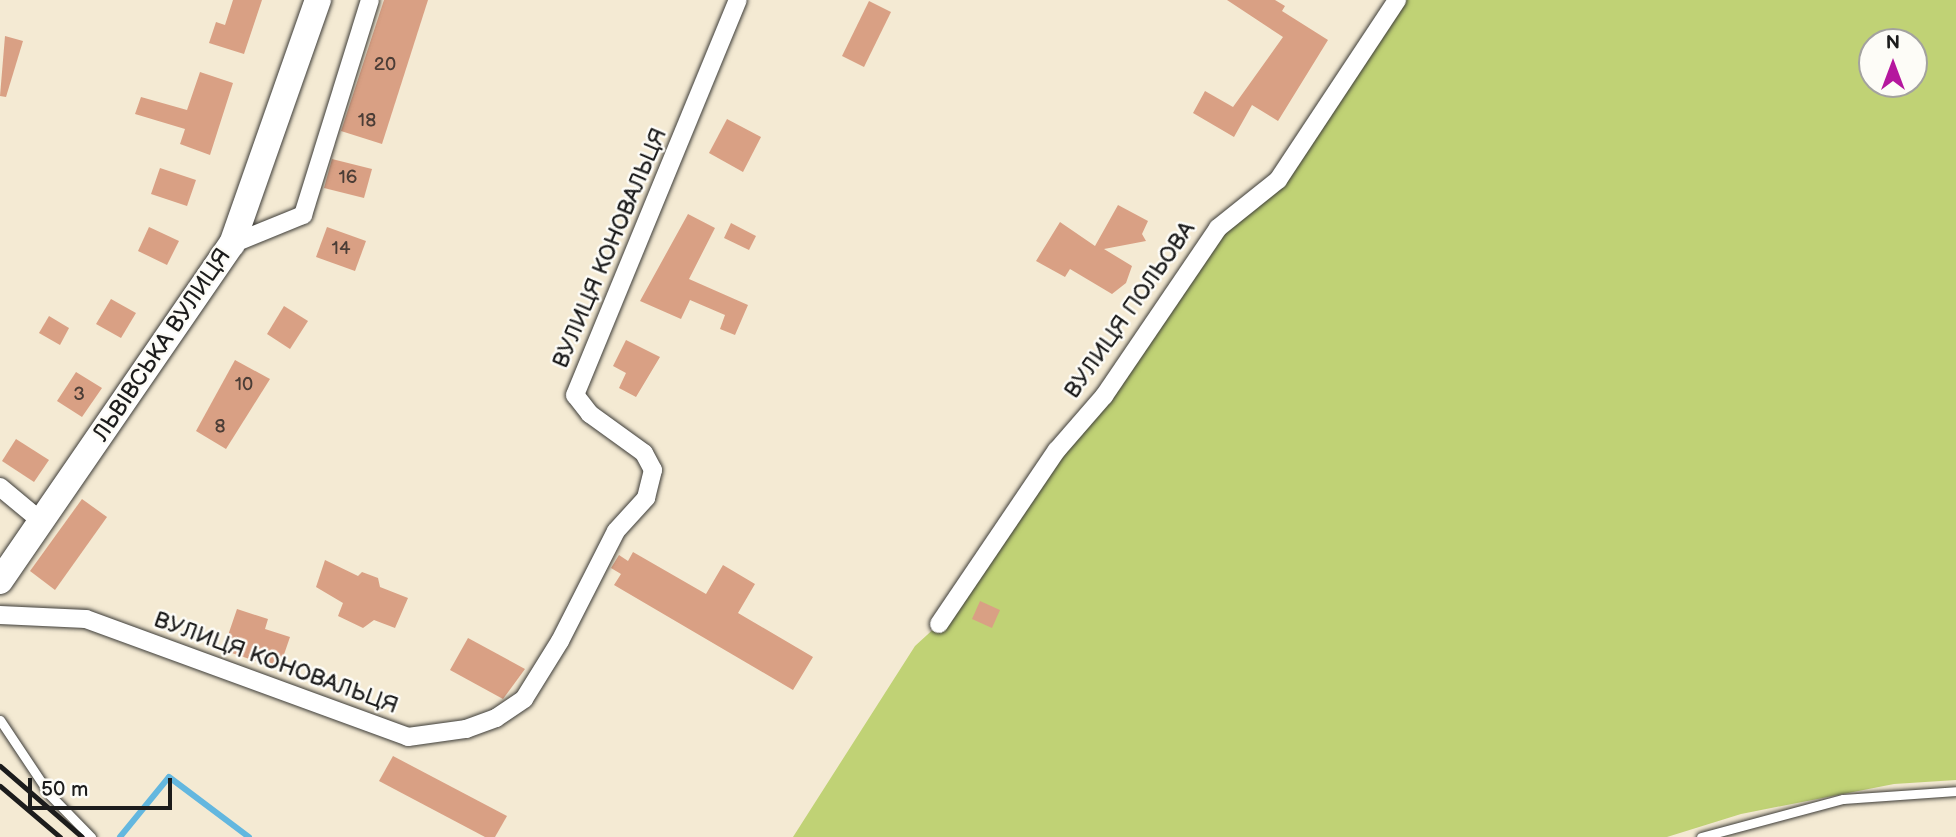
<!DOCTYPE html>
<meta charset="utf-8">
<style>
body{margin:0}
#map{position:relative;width:1956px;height:837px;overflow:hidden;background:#f4ead3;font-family:"Balsamiq Sans",sans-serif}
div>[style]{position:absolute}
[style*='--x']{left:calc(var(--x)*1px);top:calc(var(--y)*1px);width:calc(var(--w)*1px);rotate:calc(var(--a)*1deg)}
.green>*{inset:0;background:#c0d275}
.stream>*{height:6px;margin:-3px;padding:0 3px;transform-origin:3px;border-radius:3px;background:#63b7df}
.building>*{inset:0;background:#d9a084}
.roads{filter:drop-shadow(0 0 2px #3c3b37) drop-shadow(0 0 2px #3c3b37)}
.lane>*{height:9px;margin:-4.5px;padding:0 4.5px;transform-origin:4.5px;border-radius:4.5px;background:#fff}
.street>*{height:18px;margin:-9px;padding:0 9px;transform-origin:9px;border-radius:9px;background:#fff}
.secondary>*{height:26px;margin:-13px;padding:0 13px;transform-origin:13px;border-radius:13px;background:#fff}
.rail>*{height:5px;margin:-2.5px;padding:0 2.5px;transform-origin:2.5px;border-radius:2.5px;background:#1c1c1c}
span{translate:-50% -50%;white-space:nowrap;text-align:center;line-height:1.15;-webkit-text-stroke:5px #fdfcf7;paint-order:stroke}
.number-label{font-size:19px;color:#4b3d36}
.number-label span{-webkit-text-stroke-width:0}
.street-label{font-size:23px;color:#1c1c1c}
.north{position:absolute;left:1858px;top:28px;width:70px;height:70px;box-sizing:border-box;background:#fdfcf7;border:2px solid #a3a29f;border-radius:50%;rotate:0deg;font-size:19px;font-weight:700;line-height:28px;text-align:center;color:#1c1c1c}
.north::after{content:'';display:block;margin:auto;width:24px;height:32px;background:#b5179e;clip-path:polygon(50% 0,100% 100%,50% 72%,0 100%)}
.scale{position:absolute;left:28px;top:778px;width:144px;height:32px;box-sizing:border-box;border:4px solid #1c1c1c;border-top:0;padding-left:9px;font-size:21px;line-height:24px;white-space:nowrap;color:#1c1c1c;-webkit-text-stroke:5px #fdfcf7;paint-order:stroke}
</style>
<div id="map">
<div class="green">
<div style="clip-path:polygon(evenodd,1397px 0,1956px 0,1956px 780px,1894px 784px,1741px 814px,1667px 837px,793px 837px,915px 646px,939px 624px,1218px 228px,1278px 180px,1397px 0,1872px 42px,1914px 42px,1914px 84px,1872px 84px,1872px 42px)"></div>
</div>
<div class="stream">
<div style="--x:120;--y:837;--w:77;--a:-50.8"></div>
<div style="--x:169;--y:777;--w:100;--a:36.9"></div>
</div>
<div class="building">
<div style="clip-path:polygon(233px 0,262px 0,244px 54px,209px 43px,216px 22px,225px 25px)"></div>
<div style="clip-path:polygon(384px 0,428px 0,382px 144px,341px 131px)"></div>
<div style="clip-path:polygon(1227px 0,1275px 0,1285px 6px,1282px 11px,1328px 40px,1278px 121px,1252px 105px,1234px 137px,1193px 113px,1205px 91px,1233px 107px,1283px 37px)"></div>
<div style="clip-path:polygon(869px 1px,891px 12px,864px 67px,842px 56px)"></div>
<div style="clip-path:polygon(5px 36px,23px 41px,6px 97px,0 96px)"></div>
<div style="clip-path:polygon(200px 72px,233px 83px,210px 155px,180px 144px,185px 129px,135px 114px,141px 97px,187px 110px)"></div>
<div style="clip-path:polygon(727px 119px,761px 137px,743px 172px,709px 153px)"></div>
<div style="clip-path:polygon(332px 159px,372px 169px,364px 198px,324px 188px)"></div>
<div style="clip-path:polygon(160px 168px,196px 180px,187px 206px,151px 194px)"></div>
<div style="clip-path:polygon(1118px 205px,1148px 221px,1142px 234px,1146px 241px,1104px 249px,1132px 266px,1126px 283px,1112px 294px,1070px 269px,1065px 277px,1036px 261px,1060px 222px,1095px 246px)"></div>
<div style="clip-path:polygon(688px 214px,715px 228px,689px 279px,748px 305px,735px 335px,720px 329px,725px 315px,690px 300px,681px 319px,640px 301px)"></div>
<div style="clip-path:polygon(731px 223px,756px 236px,749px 250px,724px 238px)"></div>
<div style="clip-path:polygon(149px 227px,179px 241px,167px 265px,138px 251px)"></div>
<div style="clip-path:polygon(327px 227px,366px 241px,355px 271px,316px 257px)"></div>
<div style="clip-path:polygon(111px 299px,136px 313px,121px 338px,96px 324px)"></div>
<div style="clip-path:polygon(284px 306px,308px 321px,290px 349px,267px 334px)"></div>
<div style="clip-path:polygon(49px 316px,69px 328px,60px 345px,39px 333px)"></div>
<div style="clip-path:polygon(626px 340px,660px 357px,636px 397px,619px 388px,626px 373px,613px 366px)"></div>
<div style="clip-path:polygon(235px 360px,270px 379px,226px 449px,196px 431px)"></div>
<div style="clip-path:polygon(76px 372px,102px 388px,82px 417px,57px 401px)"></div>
<div style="clip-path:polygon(16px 439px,49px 460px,34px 482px,2px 461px)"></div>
<div style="clip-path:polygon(82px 499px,107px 517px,55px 590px,30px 571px)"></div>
<div style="clip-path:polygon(633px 552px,706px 594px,723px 565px,755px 584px,738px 613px,813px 657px,793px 690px,614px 585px,621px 574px,611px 568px,619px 555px,628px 561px)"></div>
<div style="clip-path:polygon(325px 560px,358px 576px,362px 572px,378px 578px,380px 587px,408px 598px,395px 628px,374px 620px,363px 628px,338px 616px,343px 603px,316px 587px)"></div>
<div style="clip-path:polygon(980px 601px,1000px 610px,992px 628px,972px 619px)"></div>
<div style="clip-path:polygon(237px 609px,268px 619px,265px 629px,290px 637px,279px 669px,223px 650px)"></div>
<div style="clip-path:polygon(468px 638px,525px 669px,503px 699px,450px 670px)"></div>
<div style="clip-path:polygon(393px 756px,507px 816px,495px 837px,485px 837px,379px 781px)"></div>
</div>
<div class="roads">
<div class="lane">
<div style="--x:0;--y:720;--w:90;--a:56.3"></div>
<div style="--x:50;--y:795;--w:59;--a:45.7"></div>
<div style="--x:1701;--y:837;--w:147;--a:-15"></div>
<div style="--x:1843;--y:799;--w:113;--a:-4"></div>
</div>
<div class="street">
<div style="--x:232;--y:244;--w:77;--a:-22.2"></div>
<div style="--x:303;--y:215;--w:225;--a:-72.7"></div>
<div style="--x:0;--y:487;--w:55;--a:39.8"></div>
<div style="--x:0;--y:615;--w:86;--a:2.7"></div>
<div style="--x:86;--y:619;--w:343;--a:20.1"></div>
<div style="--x:408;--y:737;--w:59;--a:-7.9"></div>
<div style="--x:466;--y:729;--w:32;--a:-20"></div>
<div style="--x:496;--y:718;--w:34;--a:-34"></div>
<div style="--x:524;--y:699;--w:68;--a:-58.2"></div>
<div style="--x:560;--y:641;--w:123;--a:-63"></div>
<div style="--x:616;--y:531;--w:45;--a:-47.7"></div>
<div style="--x:646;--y:498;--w:29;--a:-76"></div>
<div style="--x:653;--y:470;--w:19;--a:-118"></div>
<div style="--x:644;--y:453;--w:67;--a:-144.2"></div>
<div style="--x:590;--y:414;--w:24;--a:-128"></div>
<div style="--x:575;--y:395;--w:427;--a:-67.6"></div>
<div style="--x:939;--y:624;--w:210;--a:-55.9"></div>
<div style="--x:1057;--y:450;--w:72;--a:-49"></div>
<div style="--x:1104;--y:396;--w:203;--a:-55.8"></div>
<div style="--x:1218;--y:228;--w:77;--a:-38.7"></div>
<div style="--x:1278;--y:180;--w:216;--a:-56.5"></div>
</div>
<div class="secondary">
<div style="--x:0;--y:581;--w:409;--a:-55.5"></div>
<div style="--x:232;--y:244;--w:259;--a:-70.6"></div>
</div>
</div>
<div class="rail">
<div style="--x:0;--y:766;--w:108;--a:40.9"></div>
<div style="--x:0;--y:786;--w:79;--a:40.4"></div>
</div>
<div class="number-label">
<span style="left:385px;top:65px">20</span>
<span style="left:367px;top:121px">18</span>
<span style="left:348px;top:178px">16</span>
<span style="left:341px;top:249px">14</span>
<span style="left:244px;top:385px">10</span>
<span style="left:79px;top:395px">3</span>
<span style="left:220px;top:427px">8</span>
</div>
<div class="street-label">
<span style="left:610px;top:248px;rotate:-67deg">ВУЛИЦЯ КОНОВАЛЬЦЯ</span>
<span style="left:1130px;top:310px;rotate:-55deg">ВУЛИЦЯ ПОЛЬОВА</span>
<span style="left:162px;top:345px;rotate:-56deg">ЛЬВІВСЬКА ВУЛИЦЯ</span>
<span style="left:276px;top:663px;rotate:20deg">ВУЛИЦЯ КОНОВАЛЬЦЯ</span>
</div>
<div class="north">N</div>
<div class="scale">50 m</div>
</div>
